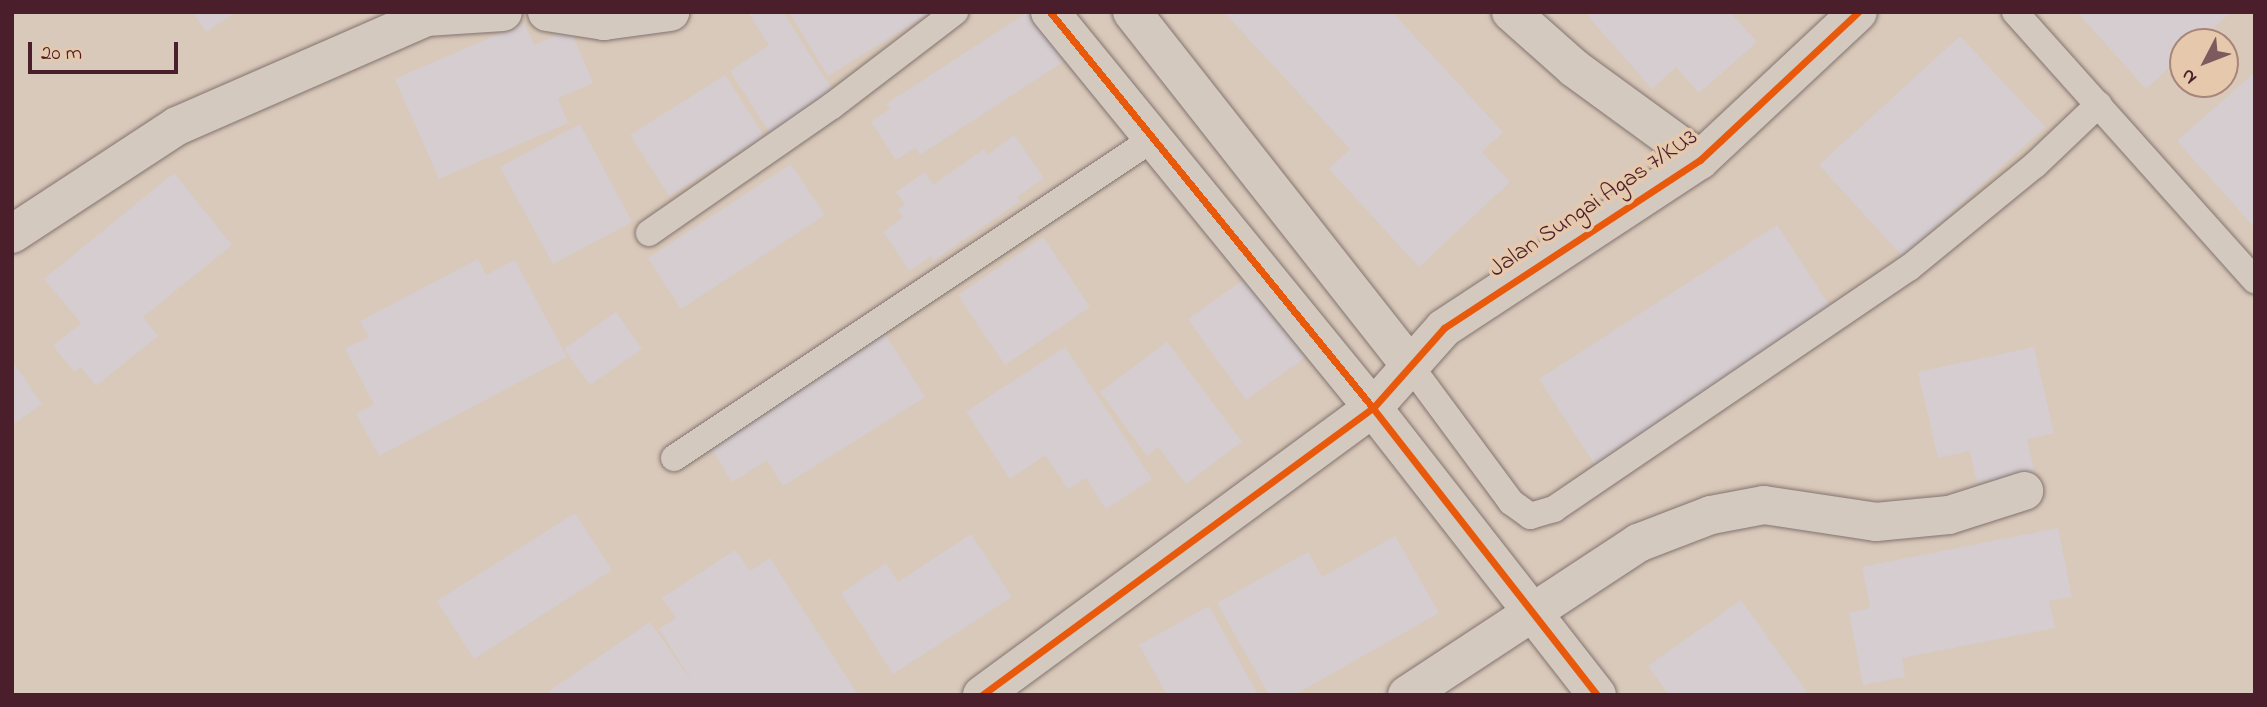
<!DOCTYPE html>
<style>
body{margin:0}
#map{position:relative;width:2267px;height:707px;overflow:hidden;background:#d9c9ba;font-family:"Indie Flower",sans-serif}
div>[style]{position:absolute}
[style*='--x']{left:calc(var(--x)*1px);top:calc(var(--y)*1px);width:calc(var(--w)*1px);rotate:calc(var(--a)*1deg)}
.building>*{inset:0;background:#d5cdd0}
.roads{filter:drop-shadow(0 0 2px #83736f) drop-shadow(0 0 2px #83736f)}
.lane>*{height:26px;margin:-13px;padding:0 13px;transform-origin:13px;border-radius:13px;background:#d4c9bf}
.street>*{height:38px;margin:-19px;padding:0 19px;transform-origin:19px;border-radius:19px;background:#d4c9bf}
.cycleway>*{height:7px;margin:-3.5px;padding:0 3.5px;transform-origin:3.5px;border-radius:3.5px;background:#e8590c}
span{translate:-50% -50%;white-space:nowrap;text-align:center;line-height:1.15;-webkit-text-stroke:7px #e6c9ad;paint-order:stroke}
.street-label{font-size:24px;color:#4a1f2b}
.frame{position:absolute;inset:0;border:14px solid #4a1f2b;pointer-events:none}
.north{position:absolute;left:2169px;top:28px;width:70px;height:70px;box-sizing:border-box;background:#e6c9ad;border:2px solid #a88579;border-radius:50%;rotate:228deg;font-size:19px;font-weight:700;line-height:28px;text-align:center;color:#4a1f2b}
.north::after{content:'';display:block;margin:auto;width:24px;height:32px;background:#7c5a5d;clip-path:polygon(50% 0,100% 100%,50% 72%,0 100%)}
.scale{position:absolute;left:28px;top:42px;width:150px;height:32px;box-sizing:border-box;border:4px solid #4a1f2b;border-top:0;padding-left:9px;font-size:21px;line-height:24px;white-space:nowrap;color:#4a1f2b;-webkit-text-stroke:5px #e6c9ad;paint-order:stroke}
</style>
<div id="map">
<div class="building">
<div style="clip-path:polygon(193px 12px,236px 12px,206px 32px)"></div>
<div style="clip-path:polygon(748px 12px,783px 12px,835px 94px,771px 135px,730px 71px,769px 45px)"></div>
<div style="clip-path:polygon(789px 12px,931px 12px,828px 76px)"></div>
<div style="clip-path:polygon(1028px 12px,1035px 12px,1066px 60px,920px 155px,915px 148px,896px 160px,871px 122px,890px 109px,886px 104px)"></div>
<div style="clip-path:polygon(1224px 12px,1392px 12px,1503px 132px,1482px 152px,1510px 182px,1419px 267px,1329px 169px,1350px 149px)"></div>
<div style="clip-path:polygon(1593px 12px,1730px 12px,1757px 42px,1699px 93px,1676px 67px,1652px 89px,1588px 16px)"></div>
<div style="clip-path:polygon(2077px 12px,2231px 12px,2198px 42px,2183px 42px,2183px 55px,2146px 89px)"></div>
<div style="clip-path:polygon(524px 23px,534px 45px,570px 29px,593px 83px,558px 98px,568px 123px,439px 179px,395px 79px)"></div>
<div style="clip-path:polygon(1960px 36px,2045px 127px,1903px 257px,1819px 165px)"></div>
<div style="clip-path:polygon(2255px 72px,2255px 228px,2177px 141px)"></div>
<div style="clip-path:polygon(725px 75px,764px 136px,669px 196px,630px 135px)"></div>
<div style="clip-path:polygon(580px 124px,632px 222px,553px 264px,500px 167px)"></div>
<div style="clip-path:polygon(1014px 135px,1044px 178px,1017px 197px,1020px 201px,933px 261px,931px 256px,910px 271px,883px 232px,903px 217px,898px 210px,905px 204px,896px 192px,925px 172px,933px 185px,984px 149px,988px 155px)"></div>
<div style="clip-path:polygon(791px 164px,825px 215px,681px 309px,648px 258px)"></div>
<div style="clip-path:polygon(174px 173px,232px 245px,143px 317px,158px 336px,96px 386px,81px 367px,74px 372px,53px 346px,81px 323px,44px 279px)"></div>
<div style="clip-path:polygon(1777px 225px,1835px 314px,1597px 468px,1539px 379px)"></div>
<div style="clip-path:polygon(1043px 237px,1090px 307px,1005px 365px,958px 295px)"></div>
<div style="clip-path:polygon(478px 259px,486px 275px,515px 260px,567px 357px,379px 456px,356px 414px,374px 404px,345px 349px,369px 337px,360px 321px)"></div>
<div style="clip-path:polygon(1249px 276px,1306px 357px,1246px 400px,1188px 319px)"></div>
<div style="clip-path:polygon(616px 312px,642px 349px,590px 385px,564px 349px)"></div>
<div style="clip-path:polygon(881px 328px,925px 397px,783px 486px,767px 460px,732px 482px,705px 438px)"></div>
<div style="clip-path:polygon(1167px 342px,1242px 442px,1186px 484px,1158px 447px,1147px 456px,1100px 392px)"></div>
<div style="clip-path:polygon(1065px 347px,1152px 479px,1106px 509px,1086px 478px,1068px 489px,1045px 455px,1010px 479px,966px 412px)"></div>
<div style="clip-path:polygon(2034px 347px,2054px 433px,2027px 439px,2034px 471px,1977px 483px,1970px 451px,1938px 458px,1918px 372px)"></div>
<div style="clip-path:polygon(12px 361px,42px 404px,12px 425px)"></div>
<div style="clip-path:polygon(575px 513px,612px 570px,474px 659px,437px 601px)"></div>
<div style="clip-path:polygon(2058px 528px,2072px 597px,2049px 601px,2055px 628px,1902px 658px,1905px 677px,1863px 685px,1849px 613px,1870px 608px,1862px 567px)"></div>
<div style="clip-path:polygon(971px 534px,1012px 597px,893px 674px,841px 593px,886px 563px,898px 582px)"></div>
<div style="clip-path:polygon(1395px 536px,1439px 613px,1294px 695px,1269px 695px,1217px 603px,1308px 552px,1322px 577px)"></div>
<div style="clip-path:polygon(735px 550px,750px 571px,770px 558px,858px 695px,551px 695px,549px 691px,650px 622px,697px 689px,659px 629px,676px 618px,662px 598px)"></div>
<div style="clip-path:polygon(1741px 600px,1809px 695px,1669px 695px,1648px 666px)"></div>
<div style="clip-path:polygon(1209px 606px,1258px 695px,1167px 695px,1139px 645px)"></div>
</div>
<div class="roads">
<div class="lane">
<div style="--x:2015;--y:12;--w:360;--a:48.2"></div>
<div style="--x:649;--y:233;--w:223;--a:-34.8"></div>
<div style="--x:832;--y:106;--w:155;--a:-37.4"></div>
<div style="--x:1409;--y:364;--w:172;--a:53.5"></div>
<div style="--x:1511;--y:502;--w:24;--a:36"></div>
<div style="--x:1530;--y:516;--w:25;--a:-16"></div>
<div style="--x:1554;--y:509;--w:429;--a:-34.2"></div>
<div style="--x:1909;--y:268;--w:163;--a:-39.3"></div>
<div style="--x:2035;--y:165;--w:88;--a:-43.6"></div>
<div style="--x:674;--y:458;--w:573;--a:-33.69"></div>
</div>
<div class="street">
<div style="--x:547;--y:12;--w:58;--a:9"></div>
<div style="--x:604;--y:21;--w:67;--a:-7.8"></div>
<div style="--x:1132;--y:12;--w:448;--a:51.8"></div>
<div style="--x:1511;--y:12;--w:84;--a:41.6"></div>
<div style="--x:1574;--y:68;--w:156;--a:36.1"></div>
<div style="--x:12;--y:234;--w:197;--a:-33.2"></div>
<div style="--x:177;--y:126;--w:272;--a:-23.6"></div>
<div style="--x:426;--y:17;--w:77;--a:-3.7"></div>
<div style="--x:982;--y:695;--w:485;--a:-36.3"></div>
<div style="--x:1373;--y:408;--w:511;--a:-129.2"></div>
<div style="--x:1407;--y:695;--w:277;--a:-33.3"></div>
<div style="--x:1638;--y:543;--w:78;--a:-21"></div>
<div style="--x:1711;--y:515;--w:54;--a:-10.7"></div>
<div style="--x:1764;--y:505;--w:113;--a:8.6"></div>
<div style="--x:1876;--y:522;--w:73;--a:-5.5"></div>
<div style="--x:1949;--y:515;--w:79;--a:-17.7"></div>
<div style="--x:1597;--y:695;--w:364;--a:-128"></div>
<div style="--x:1373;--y:408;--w:107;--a:-48.4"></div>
<div style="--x:1444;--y:328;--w:306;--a:-33.3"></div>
<div style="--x:1700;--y:160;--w:216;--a:-43.1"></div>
</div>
</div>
<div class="cycleway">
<div style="--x:982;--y:695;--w:485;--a:-36.3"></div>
<div style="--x:1373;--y:408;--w:511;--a:-129.2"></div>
<div style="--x:1597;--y:695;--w:364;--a:-128"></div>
<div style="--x:1373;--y:408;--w:107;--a:-48.4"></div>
<div style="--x:1444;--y:328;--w:306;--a:-33.3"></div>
<div style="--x:1700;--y:160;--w:216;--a:-43.1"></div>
</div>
<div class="street-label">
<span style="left:1594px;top:204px;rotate:-34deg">Jalan Sungai Agas 7/KU3</span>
</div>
<div class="frame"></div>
<div class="north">N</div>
<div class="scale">20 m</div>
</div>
